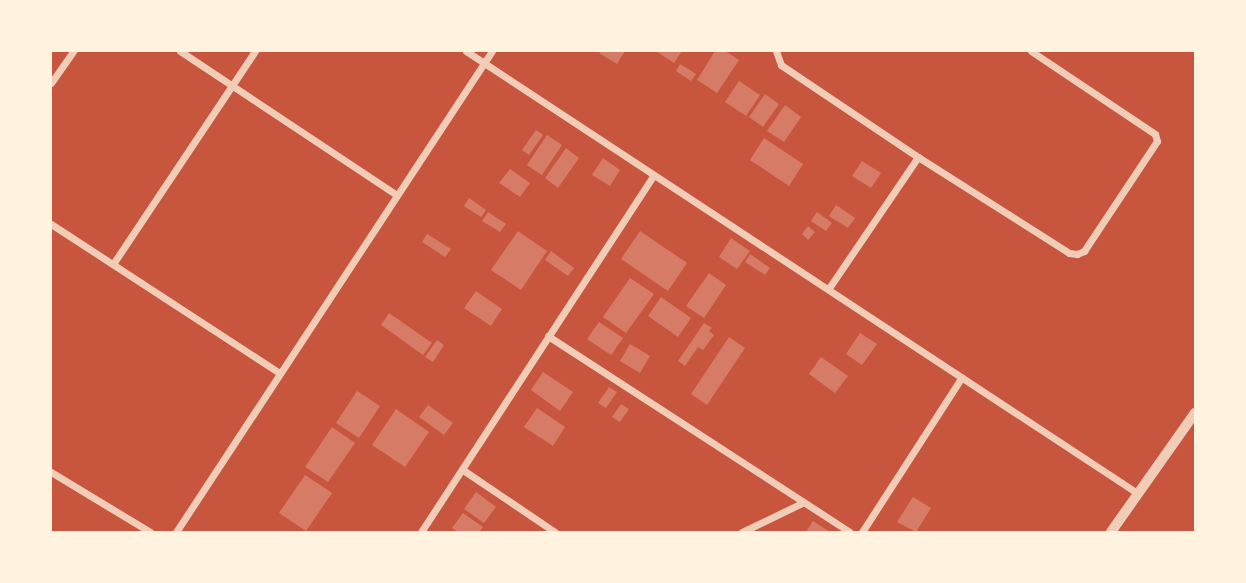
<!DOCTYPE html>
<style>
body{margin:0}
#map{position:relative;width:1246px;height:583px;overflow:hidden;background:#c8553d;font-family:Arial,sans-serif}
div>[style]{position:absolute}
[style*='--x']{left:calc(var(--x)*1px);top:calc(var(--y)*1px);width:calc(var(--w)*1px);rotate:calc(var(--a)*1deg)}
.building>*{inset:0;background:#d67c66}
.minor>*{height:7px;margin:-3.5px;padding:0 3.5px;transform-origin:3.5px;border-radius:3.5px;background:#f1ccb7}
.tertiary>*{height:10px;margin:-5px;padding:0 5px;transform-origin:5px;border-radius:5px;background:#f1ccb7}
span{translate:-50% -50%;white-space:nowrap;text-align:center;line-height:1.15;-webkit-text-stroke:7px #fff3e0;paint-order:stroke}
.frame{position:absolute;inset:0;border:52px solid #fff3e0;pointer-events:none}
</style>
<div id="map">
<div class="building">
<div style="clip-path:polygon(601px 51px,625px 51px,617px 64px,599px 53px)"></div>
<div style="clip-path:polygon(656px 51px,682px 51px,674px 63px)"></div>
<div style="clip-path:polygon(715px 51px,725px 51px,739px 60px,717px 93px,697px 80px)"></div>
<div style="clip-path:polygon(680px 64px,696px 74px,691px 81px,676px 71px)"></div>
<div style="clip-path:polygon(739px 81px,760px 95px,746px 116px,725px 102px)"></div>
<div style="clip-path:polygon(765px 94px,779px 104px,763px 127px,749px 117px)"></div>
<div style="clip-path:polygon(785px 105px,801px 117px,784px 142px,767px 131px)"></div>
<div style="clip-path:polygon(536px 130px,543px 135px,529px 155px,522px 150px)"></div>
<div style="clip-path:polygon(547px 135px,562px 145px,542px 175px,527px 165px)"></div>
<div style="clip-path:polygon(764px 138px,803px 164px,789px 186px,750px 160px)"></div>
<div style="clip-path:polygon(566px 148px,579px 158px,558px 188px,545px 178px)"></div>
<div style="clip-path:polygon(603px 158px,620px 170px,610px 186px,592px 175px)"></div>
<div style="clip-path:polygon(862px 161px,881px 173px,871px 188px,852px 176px)"></div>
<div style="clip-path:polygon(510px 169px,530px 183px,520px 197px,499px 183px)"></div>
<div style="clip-path:polygon(469px 198px,486px 210px,481px 217px,464px 206px)"></div>
<div style="clip-path:polygon(836px 205px,855px 218px,848px 228px,829px 216px)"></div>
<div style="clip-path:polygon(488px 212px,506px 224px,500px 232px,482px 221px)"></div>
<div style="clip-path:polygon(817px 212px,832px 223px,826px 231px,811px 221px)"></div>
<div style="clip-path:polygon(808px 226px,815px 232px,808px 240px,802px 234px)"></div>
<div style="clip-path:polygon(518px 231px,547px 251px,521px 290px,491px 270px)"></div>
<div style="clip-path:polygon(640px 231px,687px 263px,668px 291px,621px 259px)"></div>
<div style="clip-path:polygon(427px 234px,451px 249px,445px 257px,422px 242px)"></div>
<div style="clip-path:polygon(731px 238px,750px 251px,737px 269px,719px 257px)"></div>
<div style="clip-path:polygon(551px 251px,574px 268px,568px 276px,545px 260px)"></div>
<div style="clip-path:polygon(750px 254px,770px 268px,765px 275px,745px 262px)"></div>
<div style="clip-path:polygon(709px 273px,726px 285px,704px 318px,686px 306px)"></div>
<div style="clip-path:polygon(630px 278px,654px 294px,626px 333px,603px 317px)"></div>
<div style="clip-path:polygon(476px 291px,502px 309px,491px 326px,464px 308px)"></div>
<div style="clip-path:polygon(661px 297px,691px 318px,678px 337px,648px 316px)"></div>
<div style="clip-path:polygon(389px 313px,432px 343px,423px 355px,381px 325px)"></div>
<div style="clip-path:polygon(599px 322px,623px 338px,611px 355px,587px 339px)"></div>
<div style="clip-path:polygon(704px 323px,712px 328px,709px 331px,714px 335px,703px 350px,698px 347px,685px 366px,678px 361px)"></div>
<div style="clip-path:polygon(860px 333px,877px 344px,862px 365px,846px 354px)"></div>
<div style="clip-path:polygon(729px 337px,745px 348px,707px 405px,691px 394px)"></div>
<div style="clip-path:polygon(437px 340px,444px 345px,433px 362px,425px 357px)"></div>
<div style="clip-path:polygon(630px 344px,650px 356px,640px 373px,620px 361px)"></div>
<div style="clip-path:polygon(821px 357px,848px 376px,835px 393px,809px 374px)"></div>
<div style="clip-path:polygon(543px 372px,573px 392px,560px 411px,531px 390px)"></div>
<div style="clip-path:polygon(609px 387px,617px 392px,606px 408px,598px 403px)"></div>
<div style="clip-path:polygon(357px 391px,380px 406px,359px 438px,336px 423px)"></div>
<div style="clip-path:polygon(621px 404px,629px 409px,620px 422px,612px 417px)"></div>
<div style="clip-path:polygon(428px 405px,453px 423px,444px 435px,419px 417px)"></div>
<div style="clip-path:polygon(537px 408px,565px 427px,553px 446px,524px 427px)"></div>
<div style="clip-path:polygon(396px 409px,429px 432px,405px 467px,372px 445px)"></div>
<div style="clip-path:polygon(332px 427px,355px 443px,328px 482px,305px 467px)"></div>
<div style="clip-path:polygon(305px 475px,332px 493px,306px 531px,279px 513px)"></div>
<div style="clip-path:polygon(476px 492px,496px 507px,484px 523px,464px 509px)"></div>
<div style="clip-path:polygon(913px 497px,931px 508px,916px 532px,897px 522px)"></div>
<div style="clip-path:polygon(463px 513px,483px 527px,479px 532px,458px 532px,452px 528px)"></div>
<div style="clip-path:polygon(813px 521px,830px 532px,806px 532px)"></div>
</div>
<div class="minor">
<div style="--x:180;--y:51;--w:260;--a:33.6"></div>
<div style="--x:466;--y:51;--w:803;--a:33.37"></div>
<div style="--x:776;--y:51;--w:15;--a:70"></div>
<div style="--x:781;--y:65;--w:165;--a:33.9"></div>
<div style="--x:918;--y:157;--w:179;--a:32.4"></div>
<div style="--x:1069;--y:253;--w:8;--a:7"></div>
<div style="--x:1077;--y:254;--w:8;--a:-23"></div>
<div style="--x:1084;--y:251;--w:132;--a:-56.4"></div>
<div style="--x:1157;--y:141;--w:7;--a:-106"></div>
<div style="--x:1155;--y:134;--w:149;--a:-146.2"></div>
<div style="--x:51;--y:83;--w:39;--a:-55"></div>
<div style="--x:51;--y:224;--w:273;--a:33.1"></div>
<div style="--x:113;--y:264;--w:256;--a:-56.3"></div>
<div style="--x:829;--y:288;--w:158;--a:-55.8"></div>
<div style="--x:548;--y:336;--w:360;--a:33"></div>
<div style="--x:463;--y:470;--w:111;--a:34"></div>
<div style="--x:51;--y:472;--w:116;--a:31.2"></div>
<div style="--x:176;--y:532;--w:576;--a:-56.7"></div>
<div style="--x:421;--y:532;--w:426;--a:-56.9"></div>
<div style="--x:742;--y:532;--w:67;--a:-25.8"></div>
<div style="--x:862;--y:532;--w:184;--a:-57.2"></div>
</div>
<div class="tertiary">
<div style="--x:1111;--y:532;--w:146;--a:-54.8"></div>
</div>
<div class="frame"></div>
</div>
